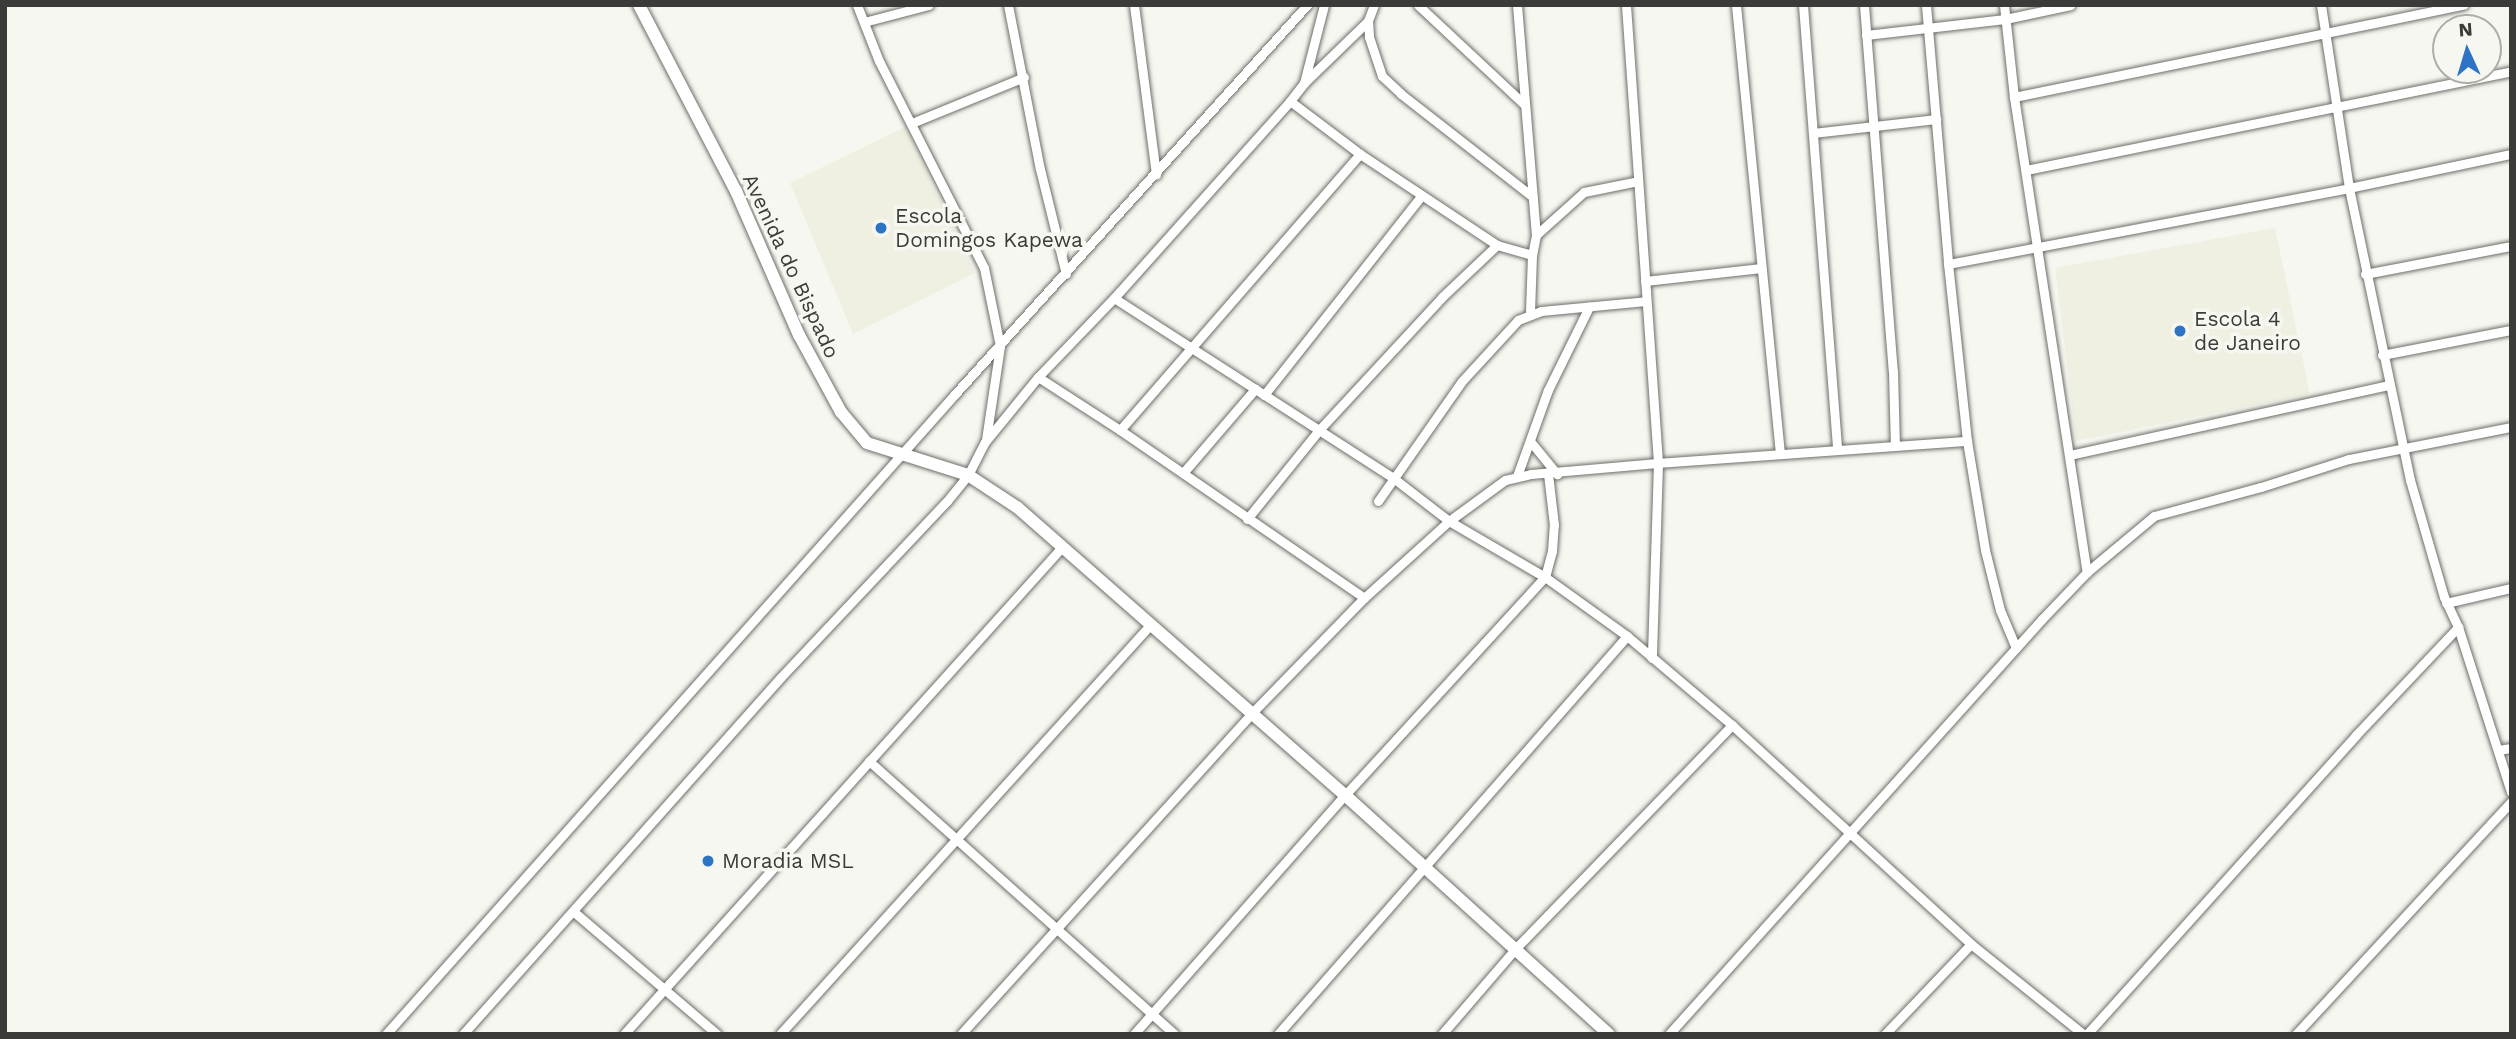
<!DOCTYPE html>
<style>
body{margin:0}
#map{position:relative;width:2516px;height:1039px;overflow:hidden;background:#f7f7f2;font-family:"Work Sans",sans-serif}
div>[style]{position:absolute}
[style*='--x']{left:calc(var(--x)*1px);top:calc(var(--y)*1px);width:calc(var(--w)*1px);rotate:calc(var(--a)*1deg)}
.built>*{inset:0;background:#efefe2}
.roads{filter:drop-shadow(0 0 2px #6e6e69) drop-shadow(0 0 2px #6e6e69)}
.street>*{height:9px;margin:-4.5px;padding:0 4.5px;transform-origin:4.5px;border-radius:4.5px;background:#fff}
.secondary>*{height:12px;margin:-6px;padding:0 6px;transform-origin:6px;border-radius:6px;background:#fff}
.dots>*{width:19px;height:19px;translate:-50% -50%;box-sizing:border-box;border:4px solid #f7f7f2;border-radius:50%}
span{translate:-50% -50%;white-space:nowrap;text-align:center;line-height:1.15;-webkit-text-stroke:7px #f7f7f2;paint-order:stroke}
.poi-label{font-size:21px;color:#3b3b39}
.left{translate:0 -50%;text-align:left}
.street-label{font-size:21px;color:#3b3b39}
.frame{position:absolute;inset:0;border:7px solid #3b3b39;pointer-events:none}
.north{position:absolute;left:2432px;top:14px;width:70px;height:70px;box-sizing:border-box;background:#f7f7f2;border:2px solid #acaca8;border-radius:50%;rotate:356deg;font-size:19px;font-weight:700;line-height:28px;text-align:center;color:#3b3b39}
.north::after{content:'';display:block;margin:auto;width:24px;height:32px;background:#2d74c5;clip-path:polygon(50% 0,100% 100%,50% 72%,0 100%)}
</style>
<div id="map">
<div class="built">
<div style="clip-path:polygon(905px 127px,975px 273px,853px 334px,790px 183px)"></div>
<div style="clip-path:polygon(2275px 228px,2310px 394px,2076px 441px,2055px 268px)"></div>
</div>
<div class="roads">
<div class="street">
<div style="--x:857;--y:5;--w:60;--a:68.6"></div>
<div style="--x:879;--y:61;--w:232;--a:63.1"></div>
<div style="--x:984;--y:268;--w:80;--a:78.4"></div>
<div style="--x:1000;--y:346;--w:95;--a:98.5"></div>
<div style="--x:1008;--y:5;--w:167;--a:79"></div>
<div style="--x:1040;--y:169;--w:108;--a:76.1"></div>
<div style="--x:1134;--y:5;--w:171;--a:82.6"></div>
<div style="--x:1374;--y:5;--w:17;--a:111"></div>
<div style="--x:1368;--y:21;--w:16;--a:86"></div>
<div style="--x:1369;--y:37;--w:41;--a:71.6"></div>
<div style="--x:1382;--y:76;--w:26;--a:43"></div>
<div style="--x:1401;--y:94;--w:167;--a:38"></div>
<div style="--x:1418;--y:5;--w:146;--a:43.1"></div>
<div style="--x:1517;--y:5;--w:231;--a:85.3"></div>
<div style="--x:1536;--y:235;--w:20;--a:101"></div>
<div style="--x:1532;--y:255;--w:58;--a:92"></div>
<div style="--x:1626;--y:5;--w:459;--a:86"></div>
<div style="--x:1658;--y:463;--w:310;--a:-4.1"></div>
<div style="--x:1967;--y:441;--w:178;--a:-96.1"></div>
<div style="--x:1948;--y:264;--w:408;--a:-10.7"></div>
<div style="--x:2349;--y:188;--w:166;--a:-11.9"></div>
<div style="--x:1736;--y:5;--w:451;--a:84.4"></div>
<div style="--x:1803;--y:5;--w:445;--a:85.6"></div>
<div style="--x:1864;--y:5;--w:367;--a:85.5"></div>
<div style="--x:1893;--y:371;--w:75;--a:88.5"></div>
<div style="--x:1926;--y:5;--w:260;--a:85.1"></div>
<div style="--x:2004;--y:5;--w:93;--a:83.8"></div>
<div style="--x:2014;--y:97;--w:481;--a:81.3"></div>
<div style="--x:2321;--y:5;--w:185;--a:81.3"></div>
<div style="--x:2349;--y:188;--w:298;--a:78.2"></div>
<div style="--x:2410;--y:480;--w:122;--a:73.8"></div>
<div style="--x:2444;--y:597;--w:33;--a:65"></div>
<div style="--x:2458;--y:627;--w:173;--a:72.2"></div>
<div style="--x:864;--y:22;--w:67;--a:-14.7"></div>
<div style="--x:1866;--y:35;--w:140;--a:-6.6"></div>
<div style="--x:2005;--y:19;--w:67;--a:-12"></div>
<div style="--x:1304;--y:83;--w:89;--a:-44.1"></div>
<div style="--x:2014;--y:97;--w:459;--a:-11.6"></div>
<div style="--x:1290;--y:101;--w:88;--a:37.1"></div>
<div style="--x:1360;--y:154;--w:164;--a:33.6"></div>
<div style="--x:1497;--y:245;--w:36;--a:16"></div>
<div style="--x:912;--y:123;--w:121;--a:-22.3"></div>
<div style="--x:1813;--y:133;--w:124;--a:-6.5"></div>
<div style="--x:2026;--y:170;--w:495;--a:-11.5"></div>
<div style="--x:1536;--y:235;--w:64;--a:-41.9"></div>
<div style="--x:1584;--y:192;--w:55;--a:-11.5"></div>
<div style="--x:2365;--y:274;--w:149;--a:-10.9"></div>
<div style="--x:1645;--y:281;--w:117;--a:-6.4"></div>
<div style="--x:1114;--y:298;--w:331;--a:32.8"></div>
<div style="--x:1392;--y:477;--w:72;--a:37.7"></div>
<div style="--x:1449;--y:521;--w:111;--a:30.3"></div>
<div style="--x:1545;--y:577;--w:101;--a:35.7"></div>
<div style="--x:1627;--y:636;--w:138;--a:40.3"></div>
<div style="--x:1732;--y:725;--w:324;--a:42.5"></div>
<div style="--x:1971;--y:944;--w:144;--a:38.8"></div>
<div style="--x:2382;--y:355;--w:131;--a:-11"></div>
<div style="--x:1038;--y:377;--w:98;--a:32.9"></div>
<div style="--x:1120;--y:430;--w:296;--a:34.5"></div>
<div style="--x:1264;--y:395;--w:253;--a:-51.7"></div>
<div style="--x:1120;--y:430;--w:366;--a:-49"></div>
<div style="--x:1530;--y:441;--w:43;--a:50.7"></div>
<div style="--x:1967;--y:441;--w:110;--a:80.6"></div>
<div style="--x:1985;--y:550;--w:62;--a:76"></div>
<div style="--x:2000;--y:610;--w:41;--a:67.2"></div>
<div style="--x:2070;--y:455;--w:327;--a:-12.4"></div>
<div style="--x:1183;--y:473;--w:111;--a:-49.4"></div>
<div style="--x:1517;--y:476;--w:91;--a:-70.2"></div>
<div style="--x:1548;--y:390;--w:93;--a:-63.7"></div>
<div style="--x:1378;--y:501;--w:146;--a:-55"></div>
<div style="--x:1462;--y:381;--w:83;--a:-47.4"></div>
<div style="--x:1518;--y:320;--w:25;--a:-21"></div>
<div style="--x:1541;--y:311;--w:105;--a:-5.4"></div>
<div style="--x:1247;--y:519;--w:114;--a:-51"></div>
<div style="--x:1319;--y:430;--w:181;--a:-47.2"></div>
<div style="--x:1442;--y:297;--w:76;--a:-43.4"></div>
<div style="--x:2446;--y:603;--w:67;--a:-13"></div>
<div style="--x:2498;--y:750;--w:13;--a:-9"></div>
<div style="--x:869;--y:761;--w:409;--a:41.8"></div>
<div style="--x:574;--y:912;--w:188;--a:40.5"></div>
<div style="--x:386;--y:1034;--w:856;--a:-48.36"></div>
<div style="--x:955;--y:394;--w:525;--a:-47.86"></div>
<div style="--x:463;--y:1034;--w:478;--a:-48.3"></div>
<div style="--x:781;--y:677;--w:242;--a:-46.7"></div>
<div style="--x:947;--y:501;--w:33;--a:-51"></div>
<div style="--x:968;--y:475;--w:37;--a:-63"></div>
<div style="--x:985;--y:442;--w:84;--a:-50.8"></div>
<div style="--x:1038;--y:377;--w:110;--a:-46.1"></div>
<div style="--x:1114;--y:298;--w:264;--a:-48.2"></div>
<div style="--x:1290;--y:101;--w:23;--a:-52"></div>
<div style="--x:1304;--y:83;--w:81;--a:-75.6"></div>
<div style="--x:624;--y:1034;--w:656;--a:-48.03"></div>
<div style="--x:780;--y:1034;--w:553;--a:-47.86"></div>
<div style="--x:961;--y:1034;--w:433;--a:-47.8"></div>
<div style="--x:1252;--y:713;--w:161;--a:-45.8"></div>
<div style="--x:1364;--y:598;--w:115;--a:-42.2"></div>
<div style="--x:1449;--y:521;--w:69;--a:-36.2"></div>
<div style="--x:1505;--y:480;--w:27;--a:-13"></div>
<div style="--x:1531;--y:474;--w:127;--a:-5"></div>
<div style="--x:1658;--y:463;--w:195;--a:91.8"></div>
<div style="--x:1134;--y:1034;--w:319;--a:-48.6"></div>
<div style="--x:1345;--y:795;--w:296;--a:-47.5"></div>
<div style="--x:1545;--y:577;--w:27;--a:-75"></div>
<div style="--x:1552;--y:551;--w:26;--a:-86"></div>
<div style="--x:1554;--y:525;--w:51;--a:-96.7"></div>
<div style="--x:1278;--y:1034;--w:529;--a:-48.75"></div>
<div style="--x:1442;--y:1034;--w:112;--a:-49.3"></div>
<div style="--x:1515;--y:949;--w:312;--a:-45.9"></div>
<div style="--x:1669;--y:1034;--w:558;--a:-48.05"></div>
<div style="--x:2042;--y:619;--w:65;--a:-46.2"></div>
<div style="--x:2087;--y:572;--w:87;--a:-39.9"></div>
<div style="--x:2154;--y:516;--w:111;--a:-15.2"></div>
<div style="--x:2261;--y:487;--w:92;--a:-17.7"></div>
<div style="--x:2349;--y:459;--w:165;--a:-11.2"></div>
<div style="--x:1885;--y:1034;--w:124;--a:-46.3"></div>
<div style="--x:2087;--y:1034;--w:402;--a:-48"></div>
<div style="--x:2356;--y:735;--w:149;--a:-46.6"></div>
<div style="--x:2296;--y:1034;--w:316;--a:-47.2"></div>
</div>
<div class="secondary">
<div style="--x:639;--y:5;--w:210;--a:62.5"></div>
<div style="--x:736;--y:191;--w:157;--a:66.4"></div>
<div style="--x:799;--y:335;--w:88;--a:61.4"></div>
<div style="--x:841;--y:412;--w:40;--a:50"></div>
<div style="--x:867;--y:443;--w:106;--a:17.6"></div>
<div style="--x:968;--y:475;--w:60;--a:33.4"></div>
<div style="--x:1018;--y:508;--w:435;--a:41.3"></div>
<div style="--x:1345;--y:795;--w:356;--a:42.2"></div>
</div>
</div>
<div class="dots">
<div style="left:881px;top:228px;background:#2d74c5"></div>
<div style="left:2180px;top:331px;background:#2d74c5"></div>
<div style="left:708px;top:861px;background:#2d74c5"></div>
</div>
<div class="poi-label">
<span class="left" style="left:895px;top:228px">Escola<br>Domingos Kapewa</span>
<span class="left" style="left:2194px;top:331px">Escola 4<br>de Janeiro</span>
<span class="left" style="left:722px;top:861px">Moradia MSL</span>
</div>
<div class="street-label">
<span style="left:791px;top:266px;rotate:65deg">Avenida do Bispado</span>
</div>
<div class="frame"></div>
<div class="north">N</div>
</div>
